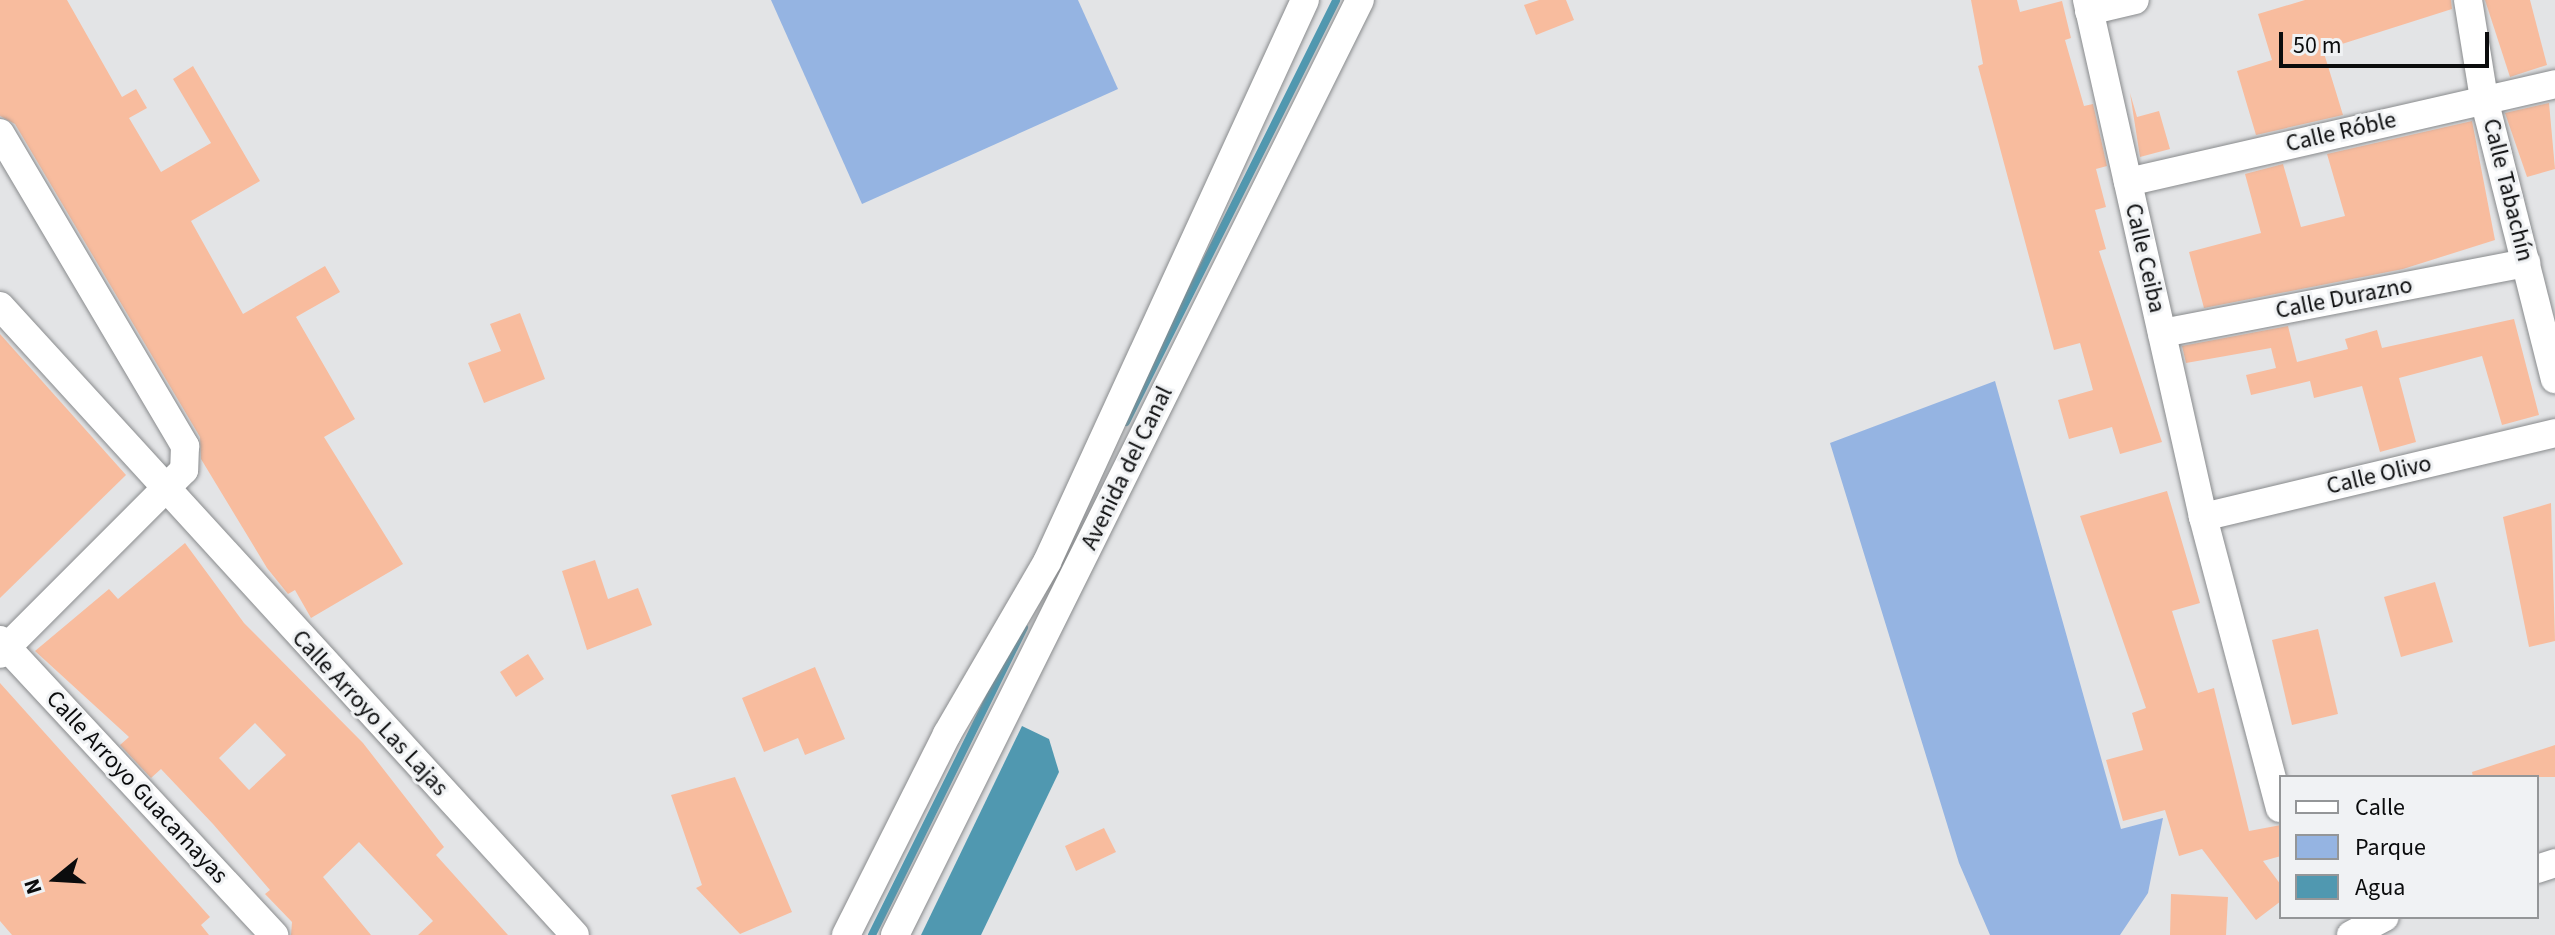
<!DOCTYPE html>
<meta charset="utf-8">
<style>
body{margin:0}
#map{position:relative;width:2555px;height:935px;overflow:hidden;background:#e3e4e6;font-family:"Source Sans 3",sans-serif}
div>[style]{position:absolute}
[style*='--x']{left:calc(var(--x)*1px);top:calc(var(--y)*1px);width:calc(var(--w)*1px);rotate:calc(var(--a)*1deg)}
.green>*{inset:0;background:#95b4e2}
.water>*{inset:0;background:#5098b0}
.stream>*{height:8px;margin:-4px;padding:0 4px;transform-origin:4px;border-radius:4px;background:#5098b0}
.building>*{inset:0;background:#f8bc9e}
.roads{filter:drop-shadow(0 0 2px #898b8d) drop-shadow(0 0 2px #898b8d)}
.minor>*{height:28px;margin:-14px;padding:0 14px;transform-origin:14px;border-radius:14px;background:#fff}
span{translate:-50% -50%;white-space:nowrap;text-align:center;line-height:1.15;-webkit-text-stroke:6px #f0f2f4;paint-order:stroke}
.street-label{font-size:24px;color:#0b0c0d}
.legend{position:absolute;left:2279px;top:775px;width:260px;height:144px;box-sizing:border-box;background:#f0f2f4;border:2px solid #949698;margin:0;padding:10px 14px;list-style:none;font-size:24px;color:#0b0c0d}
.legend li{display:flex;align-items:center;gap:16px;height:40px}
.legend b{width:40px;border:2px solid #949698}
.north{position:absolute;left:16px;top:839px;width:80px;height:80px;-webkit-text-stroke:6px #f0f2f4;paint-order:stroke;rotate:252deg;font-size:22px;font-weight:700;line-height:32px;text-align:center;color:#0b0c0d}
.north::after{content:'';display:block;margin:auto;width:28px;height:36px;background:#0b0c0d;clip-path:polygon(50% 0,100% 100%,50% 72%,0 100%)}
.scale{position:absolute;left:2279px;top:32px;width:210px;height:36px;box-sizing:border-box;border:4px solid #0b0c0d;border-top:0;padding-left:10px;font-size:24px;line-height:28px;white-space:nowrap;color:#0b0c0d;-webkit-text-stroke:6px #f0f2f4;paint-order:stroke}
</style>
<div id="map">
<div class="green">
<div style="clip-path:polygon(771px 0,1078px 0,1118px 89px,862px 204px)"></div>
<div style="clip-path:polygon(1995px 381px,2121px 829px,2163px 818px,2148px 893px,2120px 935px,1990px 935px,1959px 863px,1830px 443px)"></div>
</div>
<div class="water">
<div style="clip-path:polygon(1022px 726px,1049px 739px,1059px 772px,981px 935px,921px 935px)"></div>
</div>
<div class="stream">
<div style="--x:1126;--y:422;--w:471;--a:-63.5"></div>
<div style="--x:872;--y:935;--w:343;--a:-63.7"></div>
</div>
<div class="building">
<div style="clip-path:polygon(0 0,67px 0,122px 97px,136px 89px,147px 108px,129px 118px,161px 172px,211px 143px,173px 79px,193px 66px,260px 181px,191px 221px,243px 314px,325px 266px,340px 292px,296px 317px,355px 419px,324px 437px,403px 564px,311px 618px,295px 590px,288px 594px,267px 568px,201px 459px,200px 437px,15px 124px,0 116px)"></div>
<div style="clip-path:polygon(1539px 0,1566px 0,1574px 20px,1536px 35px,1524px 5px)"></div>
<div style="clip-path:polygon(1971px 0,2017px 0,2020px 12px,2062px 1px,2071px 38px,2065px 40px,2084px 106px,2093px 104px,2107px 166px,2096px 169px,2106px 207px,2095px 210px,2106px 249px,2099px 251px,2162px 442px,2120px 454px,2112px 427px,2069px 439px,2058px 400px,2093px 390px,2080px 343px,2054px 350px,1978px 66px,1983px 64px)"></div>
<div style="clip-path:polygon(2305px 0,2451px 0,2452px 9px,2323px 50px,2343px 115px,2256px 135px,2237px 71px,2272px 60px,2258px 14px)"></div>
<div style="clip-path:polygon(2485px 0,2530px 0,2547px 65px,2510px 77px)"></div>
<div style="clip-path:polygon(2130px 93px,2137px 117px,2159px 111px,2170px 149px,2140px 157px)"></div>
<div style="clip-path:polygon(2549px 103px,2555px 169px,2527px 177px,2505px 113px)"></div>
<div style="clip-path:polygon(2472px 121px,2495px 240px,2403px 269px,2204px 308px,2189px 252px,2261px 233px,2245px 174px,2283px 164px,2301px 227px,2345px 216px,2327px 154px)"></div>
<div style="clip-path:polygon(520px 313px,545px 379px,484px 403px,468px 363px,501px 351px,490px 324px)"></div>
<div style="clip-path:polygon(2514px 319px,2539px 415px,2502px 425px,2482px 356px,2399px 378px,2416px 442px,2380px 452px,2362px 386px,2314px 398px,2310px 381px,2251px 395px,2246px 375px,2276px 368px,2271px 348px,2186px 363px,2182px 346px,2288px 326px,2297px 362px,2348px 349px,2345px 339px,2377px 330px,2382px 348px)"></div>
<div style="clip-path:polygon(0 334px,126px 475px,0 598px)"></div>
<div style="clip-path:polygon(2167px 491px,2200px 603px,2172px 611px,2198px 693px,2214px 688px,2249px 831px,2281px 825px,2281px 856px,2263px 861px,2281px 885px,2281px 901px,2256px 920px,2202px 849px,2179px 856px,2165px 810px,2123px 821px,2106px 760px,2143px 750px,2132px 713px,2146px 708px,2080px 516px)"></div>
<div style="clip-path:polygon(2551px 503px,2555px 641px,2529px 647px,2503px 517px)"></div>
<div style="clip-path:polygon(evenodd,185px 543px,244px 623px,363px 743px,444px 847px,436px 855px,508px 935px,418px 935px,433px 921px,359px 842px,323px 877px,371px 935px,291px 935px,292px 922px,265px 894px,270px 890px,213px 824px,161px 769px,151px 778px,120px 745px,129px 737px,35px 651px,109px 589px,118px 599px,185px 543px,255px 723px,286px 755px,249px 790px,219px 758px,255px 723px)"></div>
<div style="clip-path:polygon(595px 560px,608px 599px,638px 588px,652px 625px,587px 650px,562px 571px)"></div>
<div style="clip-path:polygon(2435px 582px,2453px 642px,2401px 657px,2384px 597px)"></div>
<div style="clip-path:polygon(2318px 629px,2338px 714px,2292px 725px,2272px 640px)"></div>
<div style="clip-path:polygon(528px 654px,544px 679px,516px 697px,500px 672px)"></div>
<div style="clip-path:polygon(815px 667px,845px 739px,805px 755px,798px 738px,764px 752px,742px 698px)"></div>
<div style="clip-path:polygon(0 683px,210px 917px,201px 925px,209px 935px,12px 935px,0 921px)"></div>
<div style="clip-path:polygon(2555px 745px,2555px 777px,2473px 777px,2472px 772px)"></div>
<div style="clip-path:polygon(735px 777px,792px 912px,740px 934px,696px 888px,702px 885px,671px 795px)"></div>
<div style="clip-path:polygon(1104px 828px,1116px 852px,1076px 871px,1065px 846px)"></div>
<div style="clip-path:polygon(2171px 894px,2228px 897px,2226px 935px,2170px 935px)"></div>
</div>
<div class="roads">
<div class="minor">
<div style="--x:2087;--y:0;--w:530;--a:77.35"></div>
<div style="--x:2203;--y:517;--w:301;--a:75.2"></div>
<div style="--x:2468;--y:0;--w:100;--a:80.8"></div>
<div style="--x:2484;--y:99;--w:289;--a:75.8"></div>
<div style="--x:2089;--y:11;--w:47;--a:-13.4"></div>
<div style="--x:0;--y:133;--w:364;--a:59.4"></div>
<div style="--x:185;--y:446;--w:24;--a:92"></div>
<div style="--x:184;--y:470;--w:260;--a:135"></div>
<div style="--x:2128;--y:182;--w:438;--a:-12.9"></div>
<div style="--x:0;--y:306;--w:852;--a:47.57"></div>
<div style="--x:2162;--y:333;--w:371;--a:-10.9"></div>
<div style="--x:2203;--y:517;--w:362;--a:-13.4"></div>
<div style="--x:0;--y:640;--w:403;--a:47.1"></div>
<div style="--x:2537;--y:869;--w:19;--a:-18"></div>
<div style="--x:846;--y:935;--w:225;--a:-63.3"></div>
<div style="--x:947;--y:734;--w:199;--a:-59.8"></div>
<div style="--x:1047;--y:562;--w:618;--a:-65.34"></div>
<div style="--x:895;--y:935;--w:1044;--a:-63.56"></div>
<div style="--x:2351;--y:935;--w:38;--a:-28"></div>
</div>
</div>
<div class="street-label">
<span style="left:2341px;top:132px;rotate:-13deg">Calle Róble</span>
<span style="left:2508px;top:190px;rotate:76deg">Calle Tabachín</span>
<span style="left:2145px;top:258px;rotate:77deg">Calle Ceiba</span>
<span style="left:2344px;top:298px;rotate:-11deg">Calle Durazno</span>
<span style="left:1127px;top:468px;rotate:-64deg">Avenida del Canal</span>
<span style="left:2379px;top:475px;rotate:-13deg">Calle Olivo</span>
<span style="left:370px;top:713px;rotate:47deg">Calle Arroyo Las Lajas</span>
<span style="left:137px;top:787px;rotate:47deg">Calle Arroyo Guacamayas</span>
</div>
<ul class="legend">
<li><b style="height:10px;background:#fff"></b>Calle</li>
<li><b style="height:22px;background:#95b4e2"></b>Parque</li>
<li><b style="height:22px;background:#5098b0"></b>Agua</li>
</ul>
<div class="north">N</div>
<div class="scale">50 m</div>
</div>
